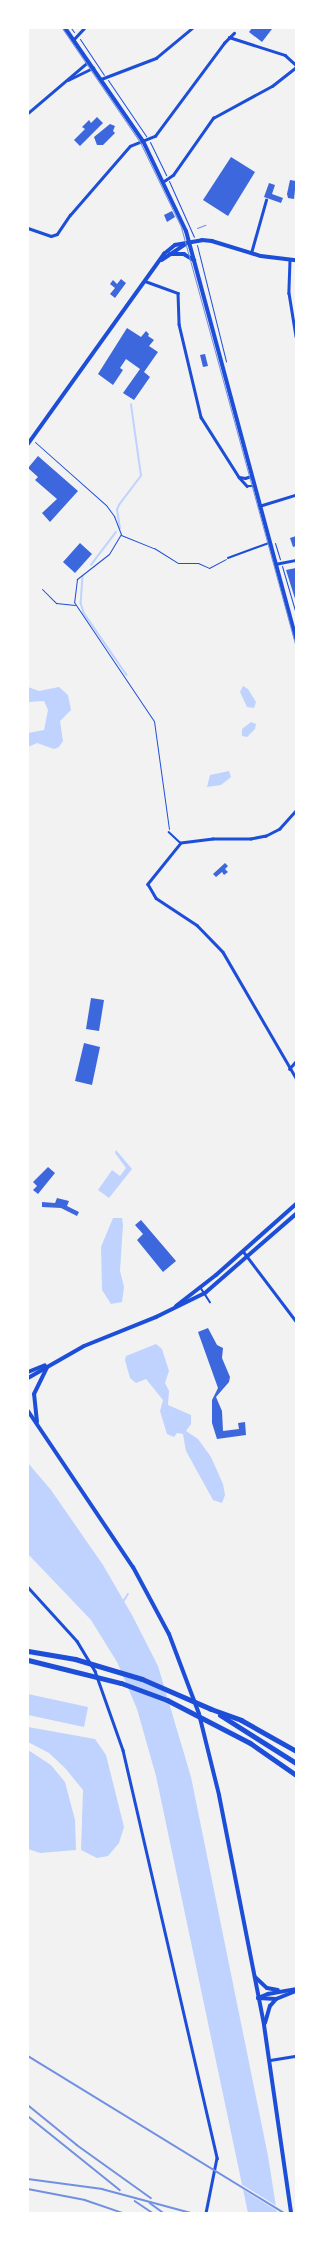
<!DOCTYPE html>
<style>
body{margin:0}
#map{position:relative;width:324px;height:2241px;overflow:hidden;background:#f2f2f2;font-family:"Source Sans 3",sans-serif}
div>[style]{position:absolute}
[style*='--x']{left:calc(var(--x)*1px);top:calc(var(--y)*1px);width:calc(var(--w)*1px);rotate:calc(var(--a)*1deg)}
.water>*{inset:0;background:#bfd3fe}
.pier>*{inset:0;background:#f2f2f2}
.stream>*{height:1.5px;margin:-0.75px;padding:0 0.75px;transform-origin:0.75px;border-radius:0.75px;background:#bfd3fe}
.building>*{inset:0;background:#3d67dc}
.path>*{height:1px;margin:-0.5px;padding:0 0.5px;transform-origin:0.5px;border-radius:0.5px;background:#1d4ed8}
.service>*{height:1.5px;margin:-0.75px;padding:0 0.75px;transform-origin:0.75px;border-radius:0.75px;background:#1d4ed8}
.minor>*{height:2.5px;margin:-1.25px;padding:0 1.25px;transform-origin:1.25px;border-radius:1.25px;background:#1d4ed8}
.tertiary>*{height:3.5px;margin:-1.75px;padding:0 1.75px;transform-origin:1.75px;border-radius:1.75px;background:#1d4ed8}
.secondary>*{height:4px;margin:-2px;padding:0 2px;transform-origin:2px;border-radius:2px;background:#1d4ed8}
.motorway>*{height:5px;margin:-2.5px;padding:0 2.5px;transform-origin:2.5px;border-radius:2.5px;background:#1d4ed8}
.tram>*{height:1px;margin:-0.5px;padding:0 0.5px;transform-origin:0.5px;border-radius:0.5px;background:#7290e2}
.rail>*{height:1.5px;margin:-0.75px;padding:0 0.75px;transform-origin:0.75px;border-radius:0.75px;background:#7290e2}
span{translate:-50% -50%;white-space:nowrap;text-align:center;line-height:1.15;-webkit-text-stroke:3px #fff;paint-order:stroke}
.frame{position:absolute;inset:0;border:29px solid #fff;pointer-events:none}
</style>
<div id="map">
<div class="water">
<div style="clip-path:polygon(243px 686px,248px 689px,256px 702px,254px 708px,247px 707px,240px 692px)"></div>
<div style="clip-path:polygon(28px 687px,39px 691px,59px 687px,68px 695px,71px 710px,60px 721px,63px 741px,59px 747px,54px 749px,37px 743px,28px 747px,28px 733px,44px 730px,48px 710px,44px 701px,28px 702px)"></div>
<div style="clip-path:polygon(251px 722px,256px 724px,255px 729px,247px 737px,242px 736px,242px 729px)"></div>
<div style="clip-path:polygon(229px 771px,231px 777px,221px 785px,207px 787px,210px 775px)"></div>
<div style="clip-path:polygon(116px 1150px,132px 1169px,109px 1198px,98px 1190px,112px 1170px,120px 1176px,126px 1168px,115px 1153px)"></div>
<div style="clip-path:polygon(113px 1218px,122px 1218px,123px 1225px,120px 1271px,124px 1287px,122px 1302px,111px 1304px,102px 1290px,101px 1247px)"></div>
<div style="clip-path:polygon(156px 1344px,162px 1349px,169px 1371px,165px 1383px,169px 1391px,168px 1405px,191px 1415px,191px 1424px,186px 1431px,198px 1439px,211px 1457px,223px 1484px,225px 1495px,222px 1503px,213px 1500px,186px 1451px,183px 1434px,177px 1433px,174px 1437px,167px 1434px,160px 1411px,163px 1400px,146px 1379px,136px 1383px,130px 1378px,125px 1360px,126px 1356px)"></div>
<div style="clip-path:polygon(28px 1463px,51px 1490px,103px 1565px,132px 1615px,158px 1666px,191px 1777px,268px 2156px,277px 2213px,248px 2213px,156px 1776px,137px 1709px,117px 1662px,91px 1620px,28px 1554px)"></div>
<div style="clip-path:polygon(28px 1694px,88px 1707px,84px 1727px,28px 1715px)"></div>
<div style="clip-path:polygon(28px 1727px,95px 1739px,106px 1755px,124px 1827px,119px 1843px,108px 1856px,97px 1858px,81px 1850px,83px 1790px,65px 1768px,49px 1753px,28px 1742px)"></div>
<div style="clip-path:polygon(28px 1750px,51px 1765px,65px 1782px,75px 1820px,76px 1850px,40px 1853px,28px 1849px)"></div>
</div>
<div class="pier">
<div style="clip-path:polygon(241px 2184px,278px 2207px,279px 2212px,242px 2189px)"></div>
</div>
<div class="stream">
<div style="--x:120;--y:529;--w:19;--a:-99"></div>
<div style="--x:117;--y:510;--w:5;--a:-68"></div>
<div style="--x:119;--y:505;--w:36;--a:-53"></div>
<div style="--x:141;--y:476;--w:72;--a:-98"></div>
<div style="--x:91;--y:565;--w:41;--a:-52.9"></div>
<div style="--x:83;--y:576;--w:27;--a:94"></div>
<div style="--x:81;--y:603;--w:10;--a:73"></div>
<div style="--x:84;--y:613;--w:75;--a:55.3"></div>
<div style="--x:123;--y:1602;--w:9;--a:-58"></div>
</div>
<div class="building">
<div style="clip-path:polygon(252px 28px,271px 28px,272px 29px,262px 42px,249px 32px)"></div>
<div style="clip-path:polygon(97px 117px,103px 123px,80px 146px,74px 140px,85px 129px,82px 127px,89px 120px,91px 123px)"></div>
<div style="clip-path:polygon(110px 124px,115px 126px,113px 131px,115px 133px,103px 145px,97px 145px,94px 137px)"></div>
<div style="clip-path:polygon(231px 157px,255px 172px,228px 216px,203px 200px)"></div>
<div style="clip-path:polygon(290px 180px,296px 181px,294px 199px,288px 198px,287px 194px)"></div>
<div style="clip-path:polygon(269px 183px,275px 185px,272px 194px,283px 198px,281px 203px,264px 197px)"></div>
<div style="clip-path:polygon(172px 211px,175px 217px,167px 222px,164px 215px)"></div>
<div style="clip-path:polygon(121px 279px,126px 283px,115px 298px,110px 294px,115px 288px,110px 284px,113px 280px,117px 284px)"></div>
<div style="clip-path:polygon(127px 328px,141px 337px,146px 331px,149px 334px,148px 336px,154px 340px,149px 346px,158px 352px,144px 372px,150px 377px,134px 400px,123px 393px,140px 369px,126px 359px,120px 368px,123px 370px,113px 385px,98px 374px)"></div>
<div style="clip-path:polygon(205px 354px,208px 366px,203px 367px,200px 355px)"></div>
<div style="clip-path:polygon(38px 456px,78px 491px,50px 522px,42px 513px,57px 499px,35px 480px,38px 477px,28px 468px)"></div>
<div style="clip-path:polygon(296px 536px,296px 546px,293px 547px,290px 538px)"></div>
<div style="clip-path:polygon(80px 543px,92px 554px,75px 573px,63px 562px)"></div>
<div style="clip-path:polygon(296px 568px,296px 602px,286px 570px)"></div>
<div style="clip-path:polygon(225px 863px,228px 866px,225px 869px,228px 872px,224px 875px,222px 872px,216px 877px,213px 874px)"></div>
<div style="clip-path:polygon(91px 998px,104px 1000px,99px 1031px,86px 1029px)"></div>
<div style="clip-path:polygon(84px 1043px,100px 1047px,92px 1085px,75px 1081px)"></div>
<div style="clip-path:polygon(48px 1167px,55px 1173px,38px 1194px,33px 1190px,37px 1186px,33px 1182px)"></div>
<div style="clip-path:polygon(57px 1198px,69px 1201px,67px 1206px,79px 1212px,77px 1216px,61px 1208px,42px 1207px,42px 1202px,55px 1203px)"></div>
<div style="clip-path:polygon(141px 1220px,176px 1261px,163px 1272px,137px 1240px,143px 1234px,135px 1225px)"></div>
<div style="clip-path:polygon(208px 1328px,217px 1345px,223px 1348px,222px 1358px,230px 1377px,229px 1382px,216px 1397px,222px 1411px,223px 1431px,239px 1429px,238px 1423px,245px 1422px,246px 1435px,217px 1439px,212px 1423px,212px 1400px,218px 1388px,198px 1332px)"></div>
</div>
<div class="path">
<div style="--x:71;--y:28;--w:5;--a:53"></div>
<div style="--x:80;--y:39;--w:43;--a:56.3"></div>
<div style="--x:108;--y:80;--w:68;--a:55.8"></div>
<div style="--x:150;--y:142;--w:37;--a:64"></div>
<div style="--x:169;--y:181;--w:61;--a:65.9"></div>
<div style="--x:197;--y:245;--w:120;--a:76"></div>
<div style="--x:35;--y:442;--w:95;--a:41.6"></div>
<div style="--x:106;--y:505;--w:14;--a:54"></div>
<div style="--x:114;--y:516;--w:19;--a:69"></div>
<div style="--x:121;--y:534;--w:23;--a:121"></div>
<div style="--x:109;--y:554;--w:41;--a:142"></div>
<div style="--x:77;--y:579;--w:23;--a:97"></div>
<div style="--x:74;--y:602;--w:143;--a:56.1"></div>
<div style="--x:154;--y:721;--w:109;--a:82.1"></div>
<div style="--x:121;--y:535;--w:35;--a:22"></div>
<div style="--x:154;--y:548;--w:28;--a:32"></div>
<div style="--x:178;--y:563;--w:20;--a:0"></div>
<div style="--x:198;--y:563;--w:12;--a:24"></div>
<div style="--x:209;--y:568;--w:19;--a:-28"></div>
<div style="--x:275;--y:543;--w:17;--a:73"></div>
<div style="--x:282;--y:566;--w:50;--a:73.7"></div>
<div style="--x:42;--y:589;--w:20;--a:45"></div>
<div style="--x:56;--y:603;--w:19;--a:6"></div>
</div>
<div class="service">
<div style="--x:228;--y:558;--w:44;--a:-20.1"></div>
<div style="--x:169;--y:832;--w:16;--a:43"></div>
<div style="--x:201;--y:1288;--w:17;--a:57"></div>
</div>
<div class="minor">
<div style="--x:229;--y:37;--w:59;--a:17.8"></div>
<div style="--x:285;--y:55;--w:15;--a:42"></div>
<div style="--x:73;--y:40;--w:16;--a:-47"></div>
<div style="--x:101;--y:79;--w:59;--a:-20.9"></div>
<div style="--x:156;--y:58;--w:47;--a:-39.8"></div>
<div style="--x:68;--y:80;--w:28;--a:-26"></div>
<div style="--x:28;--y:113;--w:79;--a:-40.4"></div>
<div style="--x:164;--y:181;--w:11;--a:-34"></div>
<div style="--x:173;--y:175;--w:70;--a:-54.9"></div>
<div style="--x:213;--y:118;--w:67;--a:-28.5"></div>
<div style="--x:272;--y:86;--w:31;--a:-38"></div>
<div style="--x:28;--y:228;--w:24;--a:19"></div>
<div style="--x:51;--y:236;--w:6;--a:-18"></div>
<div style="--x:57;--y:234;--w:23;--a:-56"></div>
<div style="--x:70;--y:215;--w:91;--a:-49"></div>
<div style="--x:130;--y:146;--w:27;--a:-22"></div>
<div style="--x:155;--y:136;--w:116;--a:-53.4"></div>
<div style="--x:224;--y:43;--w:14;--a:-45"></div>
<div style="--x:251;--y:253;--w:55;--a:-74.2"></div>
<div style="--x:290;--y:260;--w:33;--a:92"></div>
<div style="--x:289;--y:293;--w:44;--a:80.8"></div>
<div style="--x:145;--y:281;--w:35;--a:20"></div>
<div style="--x:178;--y:293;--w:31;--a:88"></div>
<div style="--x:179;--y:324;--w:96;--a:76.7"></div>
<div style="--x:201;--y:417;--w:71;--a:57.7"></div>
<div style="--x:239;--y:477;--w:6;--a:9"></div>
<div style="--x:245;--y:478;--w:6;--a:-18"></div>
<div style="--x:239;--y:477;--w:12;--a:48"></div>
<div style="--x:247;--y:486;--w:6;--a:0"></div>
<div style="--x:259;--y:506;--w:39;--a:-17"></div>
<div style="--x:275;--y:564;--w:21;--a:-11"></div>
<div style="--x:296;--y:811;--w:24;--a:132"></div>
<div style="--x:280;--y:829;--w:16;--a:153"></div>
<div style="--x:266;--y:836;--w:15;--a:169"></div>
<div style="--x:251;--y:839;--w:38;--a:180"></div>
<div style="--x:213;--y:839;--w:32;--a:173"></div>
<div style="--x:181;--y:843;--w:53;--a:128.8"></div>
<div style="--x:148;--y:884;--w:16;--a:60"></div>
<div style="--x:156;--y:898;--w:49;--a:33.4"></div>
<div style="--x:197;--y:925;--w:37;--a:46"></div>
<div style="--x:223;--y:952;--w:146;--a:59.9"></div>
<div style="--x:289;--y:1069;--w:11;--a:-49"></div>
<div style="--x:243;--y:1251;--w:88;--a:52.9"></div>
<div style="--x:28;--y:1587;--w:73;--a:47.8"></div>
<div style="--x:77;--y:1641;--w:35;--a:59"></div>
<div style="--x:95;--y:1671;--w:84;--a:70.5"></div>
<div style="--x:123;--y:1750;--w:419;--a:77"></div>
<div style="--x:217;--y:2158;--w:56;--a:101.3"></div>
<div style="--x:270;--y:2060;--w:26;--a:-9"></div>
</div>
<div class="tertiary">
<div style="--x:170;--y:254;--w:14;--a:0"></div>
<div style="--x:184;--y:254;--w:12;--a:31"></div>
<div style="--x:162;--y:260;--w:32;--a:-34"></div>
<div style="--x:28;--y:444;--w:234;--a:-54.4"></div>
<div style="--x:164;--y:254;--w:14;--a:-39"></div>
<div style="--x:175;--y:245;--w:27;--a:-10"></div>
<div style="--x:202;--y:240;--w:10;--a:6"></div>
<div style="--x:212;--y:241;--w:51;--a:17"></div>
<div style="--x:261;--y:256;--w:35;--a:7"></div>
</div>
<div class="secondary">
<div style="--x:65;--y:28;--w:137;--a:55.4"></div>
<div style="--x:143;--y:141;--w:100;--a:64.5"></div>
<div style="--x:186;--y:231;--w:422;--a:74.9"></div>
<div style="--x:176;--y:1306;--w:51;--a:-37.8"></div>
<div style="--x:216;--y:1275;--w:107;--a:-41.6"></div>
<div style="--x:28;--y:1372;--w:18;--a:-22"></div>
<div style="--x:28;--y:1378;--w:64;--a:-29.7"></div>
<div style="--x:84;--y:1346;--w:78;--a:-21.9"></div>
<div style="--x:156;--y:1317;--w:55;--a:-26.1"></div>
<div style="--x:205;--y:1293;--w:121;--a:-41"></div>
<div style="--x:28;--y:1411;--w:188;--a:56.1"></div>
<div style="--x:133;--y:1567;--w:76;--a:61.8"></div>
<div style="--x:169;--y:1634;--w:85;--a:69.4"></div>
<div style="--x:199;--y:1714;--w:83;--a:76.1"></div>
<div style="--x:219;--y:1795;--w:234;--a:78.9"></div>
<div style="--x:264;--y:2025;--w:190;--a:81.8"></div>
<div style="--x:37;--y:1422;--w:28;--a:-96"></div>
<div style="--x:34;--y:1394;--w:30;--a:-64"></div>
<div style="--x:255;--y:1977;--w:16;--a:43"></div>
<div style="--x:267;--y:1988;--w:11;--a:10"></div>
<div style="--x:258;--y:1998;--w:18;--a:3"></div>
<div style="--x:276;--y:1999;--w:22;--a:-22"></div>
<div style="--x:258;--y:1998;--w:11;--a:-22"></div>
<div style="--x:268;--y:1994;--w:28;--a:-10"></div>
<div style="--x:265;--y:2023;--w:18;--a:-74"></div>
<div style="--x:270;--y:2006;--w:9;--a:-49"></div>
</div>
<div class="motorway">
<div style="--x:28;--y:1651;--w:48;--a:9.7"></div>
<div style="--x:75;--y:1659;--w:70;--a:16.6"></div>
<div style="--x:142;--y:1679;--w:75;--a:23.5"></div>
<div style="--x:211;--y:1709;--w:32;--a:20"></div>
<div style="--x:241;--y:1720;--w:63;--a:29.4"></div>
<div style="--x:28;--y:1660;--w:96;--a:13.9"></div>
<div style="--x:121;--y:1683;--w:49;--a:20.3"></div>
<div style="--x:167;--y:1700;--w:93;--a:27.4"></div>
<div style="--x:250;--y:1743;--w:56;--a:34.8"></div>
<div style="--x:220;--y:1715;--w:90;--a:32.3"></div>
</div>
<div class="tram">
<div style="--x:62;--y:28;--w:138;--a:55.6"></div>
<div style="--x:140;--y:142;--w:94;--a:64.2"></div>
<div style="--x:181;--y:227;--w:434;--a:74.7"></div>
<div style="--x:197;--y:228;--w:9;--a:-21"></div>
</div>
<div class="rail">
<div style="--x:28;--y:2056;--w:300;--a:31.5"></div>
<div style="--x:28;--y:2105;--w:63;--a:39.2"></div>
<div style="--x:77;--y:2145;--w:91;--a:35.6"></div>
<div style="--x:28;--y:2116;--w:118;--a:38.8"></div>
<div style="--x:28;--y:2179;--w:75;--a:7.7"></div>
<div style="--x:102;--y:2189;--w:92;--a:15.1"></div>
<div style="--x:28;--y:2189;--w:58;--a:10.9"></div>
<div style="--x:85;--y:2200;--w:40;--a:18.9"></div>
<div style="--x:135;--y:2201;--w:22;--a:34"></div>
<div style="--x:150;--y:2203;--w:17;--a:36"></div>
</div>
<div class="frame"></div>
</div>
